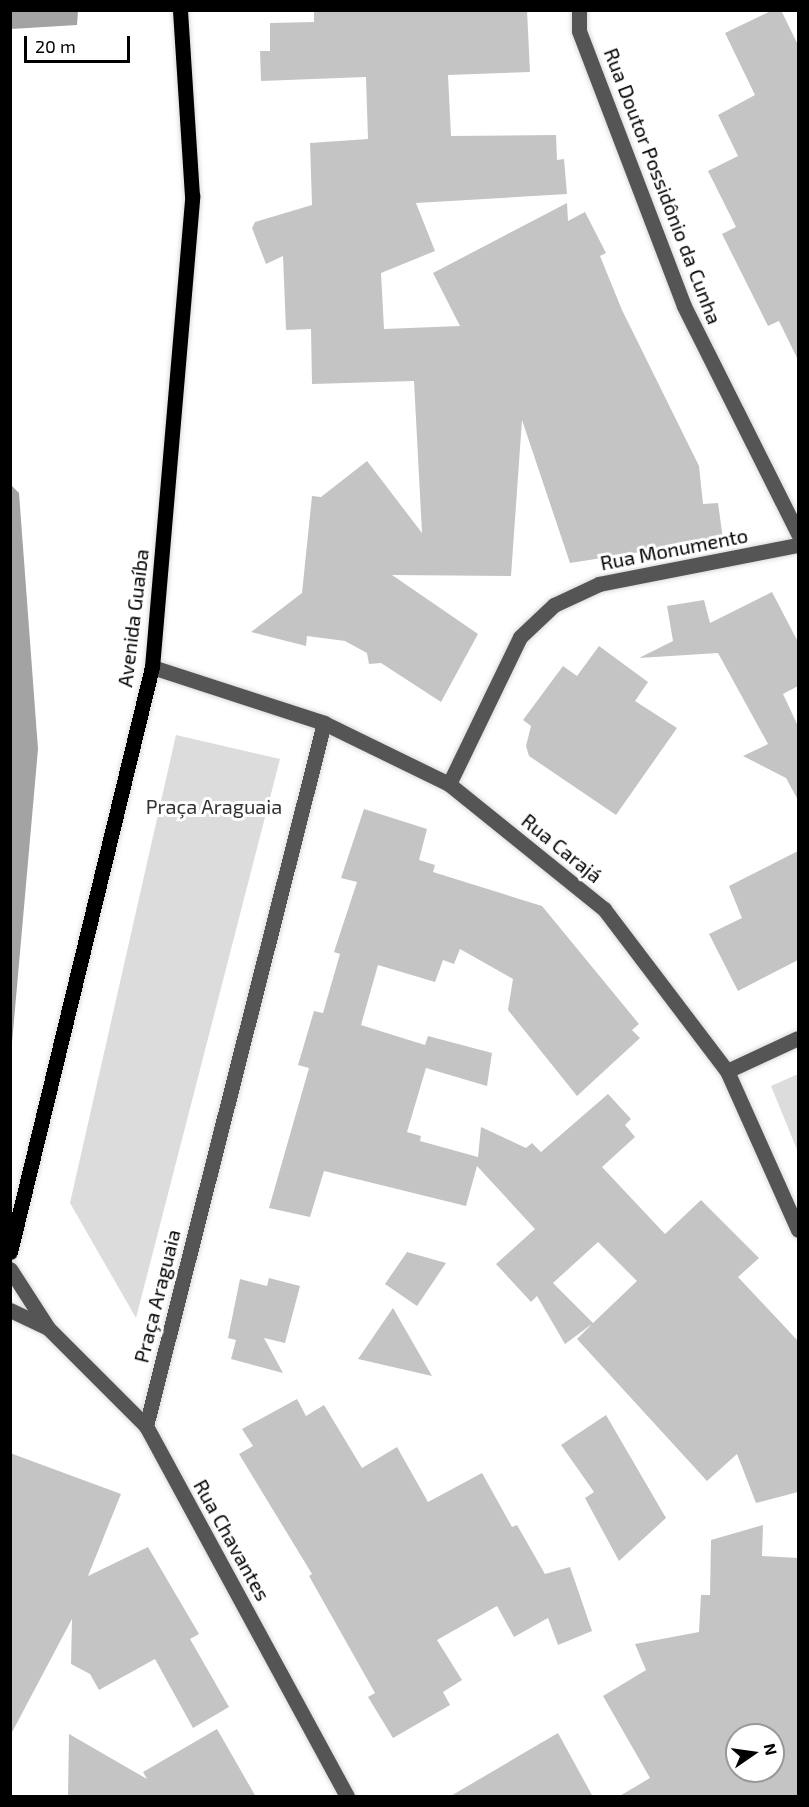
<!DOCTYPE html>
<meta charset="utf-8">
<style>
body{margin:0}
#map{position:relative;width:809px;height:1807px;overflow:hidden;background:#fff;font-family:"Exo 2",sans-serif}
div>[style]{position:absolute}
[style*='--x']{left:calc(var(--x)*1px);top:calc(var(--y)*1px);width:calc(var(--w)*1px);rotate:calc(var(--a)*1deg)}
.green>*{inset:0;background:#dcdcdc}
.water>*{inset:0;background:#a3a3a3}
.building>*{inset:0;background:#c4c4c4}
.roads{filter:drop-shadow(0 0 2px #dbdbdb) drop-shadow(0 0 2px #dbdbdb)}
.minor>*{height:15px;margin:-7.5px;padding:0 7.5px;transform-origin:7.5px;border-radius:7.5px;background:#555}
.major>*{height:15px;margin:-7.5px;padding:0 7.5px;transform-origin:7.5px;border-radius:7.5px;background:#000}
span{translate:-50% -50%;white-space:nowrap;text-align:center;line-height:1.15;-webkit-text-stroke:6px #fff;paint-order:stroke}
.street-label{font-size:20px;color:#000}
.park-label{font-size:20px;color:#333}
.frame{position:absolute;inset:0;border:12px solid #000;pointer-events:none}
.north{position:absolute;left:725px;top:1723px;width:60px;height:60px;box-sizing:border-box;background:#fff;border:2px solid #999;border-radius:50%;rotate:77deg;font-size:16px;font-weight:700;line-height:24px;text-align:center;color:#000}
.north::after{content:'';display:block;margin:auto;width:21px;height:27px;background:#000;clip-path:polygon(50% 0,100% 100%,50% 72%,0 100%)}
.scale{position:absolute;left:24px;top:36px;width:106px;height:27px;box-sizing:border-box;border:3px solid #000;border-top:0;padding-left:8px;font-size:18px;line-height:21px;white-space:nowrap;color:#000;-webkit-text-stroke:4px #fff;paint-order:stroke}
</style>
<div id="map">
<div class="green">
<div style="clip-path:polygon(176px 735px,280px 759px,136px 1318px,70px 1203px)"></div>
<div style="clip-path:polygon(798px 1074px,798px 1152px,771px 1086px)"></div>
</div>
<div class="water">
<div style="clip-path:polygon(11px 10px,78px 10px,78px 11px,77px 25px,11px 29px)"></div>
<div style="clip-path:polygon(11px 485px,19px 493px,38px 749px,11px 1054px)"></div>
</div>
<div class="building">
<div style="clip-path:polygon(314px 10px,527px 10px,530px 72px,448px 75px,451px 136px,556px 135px,557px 160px,564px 159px,567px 194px,416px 203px,435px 251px,381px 273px,384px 329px,460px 326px,433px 273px,567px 203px,568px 221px,585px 212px,606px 253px,600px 256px,622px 310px,699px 466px,703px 504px,718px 503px,723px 539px,570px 563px,522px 420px,511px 576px,392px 575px,478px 634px,441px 702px,381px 663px,369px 664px,367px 653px,345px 641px,307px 636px,306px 646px,251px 632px,302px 593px,312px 496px,321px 497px,367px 461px,422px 533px,414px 381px,312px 384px,311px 329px,286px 330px,283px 256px,266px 264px,252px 228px,255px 222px,312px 205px,310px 143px,368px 139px,366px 77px,261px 81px,260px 51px,270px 51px,270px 23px,314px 22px)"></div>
<div style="clip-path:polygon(773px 10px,781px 10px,798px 45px,798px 360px,779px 321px,768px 326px,722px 234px,736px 227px,708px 171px,738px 156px,718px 115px,755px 95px,725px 33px)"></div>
<div style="clip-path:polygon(772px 592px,798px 642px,798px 686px,783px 694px,798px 726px,798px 800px,786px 778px,743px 756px,768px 744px,718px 653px,639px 658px,673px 641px,667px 606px,704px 600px,710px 623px)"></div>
<div style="clip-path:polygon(599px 646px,648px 682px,635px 701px,677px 728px,616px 815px,529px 756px,526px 746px,531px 726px,523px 720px,563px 666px,577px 676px)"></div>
<div style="clip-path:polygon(evenodd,364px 809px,427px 829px,419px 860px,435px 865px,433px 872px,542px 906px,639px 1024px,632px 1030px,640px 1038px,577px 1096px,508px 1010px,513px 979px,460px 949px,454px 964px,443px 960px,435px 982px,378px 965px,361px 1025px,425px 1045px,428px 1036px,492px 1053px,487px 1086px,426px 1068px,407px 1132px,421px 1136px,420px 1141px,478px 1157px,481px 1127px,526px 1148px,532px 1143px,541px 1152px,608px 1094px,631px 1119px,625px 1125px,635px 1137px,602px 1167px,665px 1234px,701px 1200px,759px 1258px,738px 1277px,798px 1341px,798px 1492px,756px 1503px,737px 1454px,707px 1481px,577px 1339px,592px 1324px,565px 1344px,537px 1296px,531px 1302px,496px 1264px,535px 1229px,477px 1166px,466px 1206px,324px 1171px,310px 1217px,269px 1208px,309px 1068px,298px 1065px,314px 1011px,323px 1013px,340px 954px,334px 952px,357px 882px,341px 878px,364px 809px,598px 1242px,637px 1281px,593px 1323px,553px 1283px,598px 1242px)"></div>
<div style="clip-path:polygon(798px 851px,798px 960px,738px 991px,709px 934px,742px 918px,729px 886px)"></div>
<div style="clip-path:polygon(407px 1252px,446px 1263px,417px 1306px,385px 1284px)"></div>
<div style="clip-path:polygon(269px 1278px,300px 1286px,285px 1343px,264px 1338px,283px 1373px,231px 1359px,236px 1340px,228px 1338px,240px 1279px,267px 1286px)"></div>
<div style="clip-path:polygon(393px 1308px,432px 1376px,358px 1359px)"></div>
<div style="clip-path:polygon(297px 1399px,306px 1416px,324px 1405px,362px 1468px,397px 1447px,428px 1502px,482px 1473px,512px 1527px,517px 1525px,545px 1574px,570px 1567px,592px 1631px,558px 1645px,548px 1618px,514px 1637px,497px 1606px,437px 1640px,462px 1680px,443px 1692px,450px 1705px,393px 1738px,368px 1697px,375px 1693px,309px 1576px,312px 1574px,239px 1454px,253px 1446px,242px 1429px)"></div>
<div style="clip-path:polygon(606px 1415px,666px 1518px,619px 1561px,585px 1498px,594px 1492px,561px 1445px)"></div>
<div style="clip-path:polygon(10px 1453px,121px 1494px,88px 1576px,148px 1547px,199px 1634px,190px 1639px,229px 1707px,193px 1728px,155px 1659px,99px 1690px,90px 1674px,71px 1664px,72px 1619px,10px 1736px)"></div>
<div style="clip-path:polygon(evenodd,763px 1525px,762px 1556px,798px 1558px,798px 1797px,618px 1797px,650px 1778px,603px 1696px,646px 1670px,635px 1644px,699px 1632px,701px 1595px,710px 1595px,711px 1540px,763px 1525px,737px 1735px,773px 1735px,773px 1771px,737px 1771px,737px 1735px)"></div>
<div style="clip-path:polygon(217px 1729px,256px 1797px,68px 1797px,69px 1734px,147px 1779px,143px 1772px)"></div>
<div style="clip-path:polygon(558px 1733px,593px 1797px,449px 1797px)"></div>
</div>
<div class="roads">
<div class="minor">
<div style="--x:579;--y:10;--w:21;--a:90"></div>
<div style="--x:579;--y:31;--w:294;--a:69.1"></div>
<div style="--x:684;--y:306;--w:255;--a:63.4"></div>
<div style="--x:152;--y:667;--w:181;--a:18"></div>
<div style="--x:324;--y:723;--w:139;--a:26"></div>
<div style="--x:449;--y:784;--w:199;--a:38.9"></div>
<div style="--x:604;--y:909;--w:203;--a:52.8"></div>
<div style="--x:727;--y:1071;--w:174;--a:65.9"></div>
<div style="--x:449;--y:784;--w:163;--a:-64.2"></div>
<div style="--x:520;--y:637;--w:47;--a:-43.3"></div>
<div style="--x:554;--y:605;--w:50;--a:-25"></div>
<div style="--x:599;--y:584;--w:203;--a:-11.1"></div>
<div style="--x:727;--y:1071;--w:78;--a:-24.9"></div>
<div style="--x:10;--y:1269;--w:70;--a:57.2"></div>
<div style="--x:48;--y:1328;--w:139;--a:45"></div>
<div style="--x:146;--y:1426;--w:421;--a:61.5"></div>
<div style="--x:10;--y:1310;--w:42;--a:25.3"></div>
<div style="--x:146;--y:1426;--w:725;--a:-75.79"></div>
</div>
<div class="major">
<div style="--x:10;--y:1252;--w:602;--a:-76.36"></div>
<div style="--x:152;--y:667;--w:473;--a:-85.1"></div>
<div style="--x:192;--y:196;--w:186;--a:-93.7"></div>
</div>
</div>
<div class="street-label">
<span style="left:663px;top:186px;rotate:69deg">Rua Doutor Possidônio da Cunha</span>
<span style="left:674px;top:549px;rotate:-11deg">Rua Monumento</span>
<span style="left:133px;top:618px;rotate:-83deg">Avenida Guaíba</span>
<span style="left:562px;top:848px;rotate:39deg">Rua Carajá</span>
<span style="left:157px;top:1296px;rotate:-76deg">Praça Araguaia</span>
<span style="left:232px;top:1540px;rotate:61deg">Rua Chavantes</span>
</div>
<div class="park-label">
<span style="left:214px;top:806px">Praça Araguaia</span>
</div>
<div class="frame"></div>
<div class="north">N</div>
<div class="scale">20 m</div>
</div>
